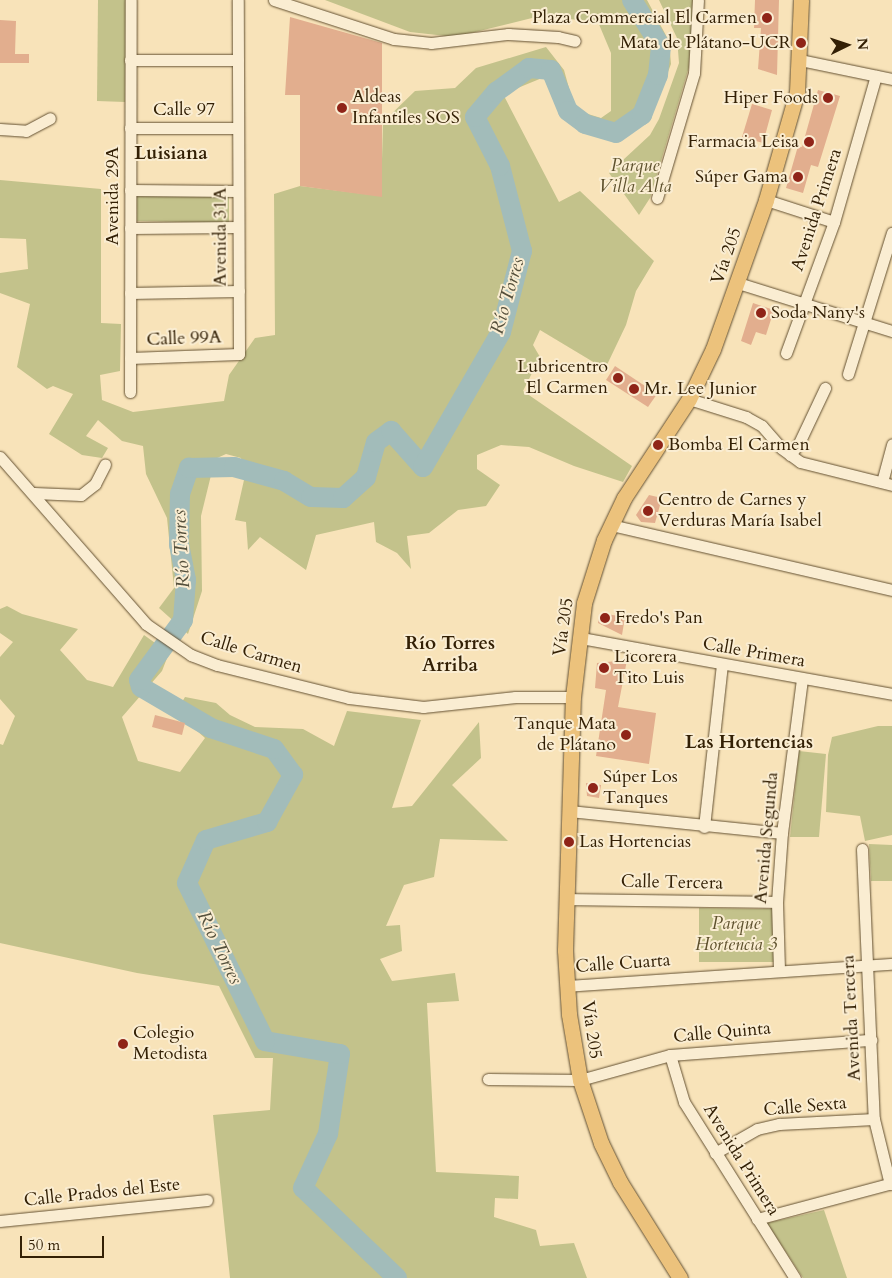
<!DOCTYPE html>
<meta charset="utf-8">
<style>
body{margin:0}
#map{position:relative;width:892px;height:1278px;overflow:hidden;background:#f8e3b9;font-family:Cardo,serif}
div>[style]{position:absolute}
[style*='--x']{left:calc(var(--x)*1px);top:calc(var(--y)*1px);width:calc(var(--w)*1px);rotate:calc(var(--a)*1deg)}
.green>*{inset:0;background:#c3c28b}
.river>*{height:20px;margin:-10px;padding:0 10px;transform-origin:10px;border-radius:10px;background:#a2bcba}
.building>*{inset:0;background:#e2ae8e}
.roads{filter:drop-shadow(0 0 1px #645132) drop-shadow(0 0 1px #645132)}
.minor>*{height:11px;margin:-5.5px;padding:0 5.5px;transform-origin:5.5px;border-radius:5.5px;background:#faedd2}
.major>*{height:15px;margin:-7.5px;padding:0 7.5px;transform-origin:7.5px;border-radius:7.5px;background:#ecc27c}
.dots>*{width:14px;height:14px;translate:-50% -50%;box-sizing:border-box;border:2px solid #faedd2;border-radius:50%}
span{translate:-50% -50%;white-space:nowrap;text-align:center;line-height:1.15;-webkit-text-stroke:4px #faedd2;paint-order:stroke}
.poi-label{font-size:18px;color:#332005}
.right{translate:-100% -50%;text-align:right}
.left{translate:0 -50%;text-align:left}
.street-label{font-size:18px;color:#332005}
.park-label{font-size:18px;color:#5e512d;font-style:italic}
.neighbourhood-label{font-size:19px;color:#332005;font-weight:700}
.water-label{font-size:19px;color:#544f3b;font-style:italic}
.north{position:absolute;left:822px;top:20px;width:50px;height:50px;-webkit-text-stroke:4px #faedd2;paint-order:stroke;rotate:86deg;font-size:14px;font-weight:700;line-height:20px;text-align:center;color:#332005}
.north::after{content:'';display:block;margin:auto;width:18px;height:22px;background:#332005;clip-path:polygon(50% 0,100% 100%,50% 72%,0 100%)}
.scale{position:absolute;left:20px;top:1236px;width:84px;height:22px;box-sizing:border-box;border:2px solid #332005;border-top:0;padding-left:6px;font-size:15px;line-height:18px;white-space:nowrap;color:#332005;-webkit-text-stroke:4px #faedd2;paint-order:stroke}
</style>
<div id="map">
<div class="green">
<div style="clip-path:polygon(98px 0,127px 0,125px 102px,97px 101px)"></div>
<div style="clip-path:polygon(325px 0,647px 0,669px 41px,671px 64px,651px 117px,619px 136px,582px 129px,562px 113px,550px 81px,542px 78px,503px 94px,559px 202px,580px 191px,654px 261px,636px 291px,626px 325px,605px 369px,540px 330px,533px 345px,540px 357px,523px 391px,632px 466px,623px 482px,574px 466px,529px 447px,501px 445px,477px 455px,477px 469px,500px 485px,486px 506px,458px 510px,429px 533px,407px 536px,411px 569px,397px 553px,376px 542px,374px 522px,316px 535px,306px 570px,260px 537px,248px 550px,246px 522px,235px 520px,244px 480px,241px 458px,226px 454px,215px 459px,201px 516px,202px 591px,188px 634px,159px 608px,174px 588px,167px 518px,146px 474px,143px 446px,122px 441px,98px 420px,86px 436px,108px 448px,102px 458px,82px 455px,49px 434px,73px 394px,53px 386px,47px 389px,17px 367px,30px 304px,0 293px,0 273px,28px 269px,26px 239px,0 238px,0 180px,101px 189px,101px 323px,121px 324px,120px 371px,100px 375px,102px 400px,133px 412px,224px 401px,229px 375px,255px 338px,275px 335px,274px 194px,300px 186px,381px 196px,383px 122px,415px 91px,455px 88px,476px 68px,546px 47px,564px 70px,575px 110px,601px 118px,611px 111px,611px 53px,598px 22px,540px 16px,455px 37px,410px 32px)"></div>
<div style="clip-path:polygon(659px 0,693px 0,689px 67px,650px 198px,639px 215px,609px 173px,650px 135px,659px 119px,679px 63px,677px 38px)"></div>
<div style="clip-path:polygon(137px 194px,229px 195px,229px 223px,137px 221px)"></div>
<div style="clip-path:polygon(7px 606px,22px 614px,78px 629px,60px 650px,87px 680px,113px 687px,144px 635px,169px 653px,162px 671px,122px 717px,138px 761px,180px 772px,205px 738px,176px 712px,185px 697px,216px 703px,230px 715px,255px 727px,303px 729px,334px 746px,347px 711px,421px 720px,392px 808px,412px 806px,479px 722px,481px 758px,452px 785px,508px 841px,440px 839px,434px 877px,404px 885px,386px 926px,400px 925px,402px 951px,380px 959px,392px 981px,455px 973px,459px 1001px,427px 1003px,436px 1172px,519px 1176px,518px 1199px,495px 1198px,494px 1217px,536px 1230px,540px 1246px,574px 1243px,587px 1278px,230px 1278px,213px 1115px,270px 1110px,273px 1058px,255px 1058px,219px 986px,137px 973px,0 943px,0 744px,3px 745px,15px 716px,0 699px,0 657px,13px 642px,0 633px,0 609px)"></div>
<div style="clip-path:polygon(878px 726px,892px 726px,892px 835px,865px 841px,860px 816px,826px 812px,828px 755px,832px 737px)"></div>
<div style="clip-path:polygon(799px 751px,826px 754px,819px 837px,790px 837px)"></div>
<div style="clip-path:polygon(869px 844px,892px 845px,892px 881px,871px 881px)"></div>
<div style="clip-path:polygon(699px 908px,773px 909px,774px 962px,699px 962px)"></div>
<div style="clip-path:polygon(824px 1210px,847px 1278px,803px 1278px,767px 1223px)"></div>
</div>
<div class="river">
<div style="--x:397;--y:1278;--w:130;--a:-136.2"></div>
<div style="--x:303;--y:1188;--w:60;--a:-65.2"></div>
<div style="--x:328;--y:1134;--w:81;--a:-81.5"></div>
<div style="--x:340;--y:1054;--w:76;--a:-170.2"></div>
<div style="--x:265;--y:1041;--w:176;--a:-116.3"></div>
<div style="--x:187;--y:883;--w:47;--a:-66.2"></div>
<div style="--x:206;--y:840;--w:64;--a:-16.4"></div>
<div style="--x:267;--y:822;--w:54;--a:-61"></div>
<div style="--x:293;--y:775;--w:32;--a:-126"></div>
<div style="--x:274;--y:749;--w:66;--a:-161.6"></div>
<div style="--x:211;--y:728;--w:81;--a:-149.6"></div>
<div style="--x:141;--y:687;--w:7;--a:-106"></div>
<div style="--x:139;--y:680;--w:74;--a:-53.7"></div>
<div style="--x:183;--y:620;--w:40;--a:-85.7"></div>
<div style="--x:186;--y:580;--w:36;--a:-101"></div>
<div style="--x:179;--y:545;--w:51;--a:-88.9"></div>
<div style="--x:180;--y:494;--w:28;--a:-71"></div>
<div style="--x:189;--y:468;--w:45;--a:-1.3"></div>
<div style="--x:234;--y:467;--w:52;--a:15.6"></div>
<div style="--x:284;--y:481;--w:31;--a:31"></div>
<div style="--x:311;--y:497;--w:32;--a:2"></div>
<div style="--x:343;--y:498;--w:31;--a:-42"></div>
<div style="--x:366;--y:477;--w:36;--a:-74"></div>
<div style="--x:376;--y:442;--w:19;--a:-36"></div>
<div style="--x:391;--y:431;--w:48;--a:48.4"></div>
<div style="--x:423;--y:467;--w:156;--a:-60"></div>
<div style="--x:501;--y:332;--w:84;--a:-75.5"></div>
<div style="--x:522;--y:251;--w:88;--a:-104.5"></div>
<div style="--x:500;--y:166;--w:55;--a:-117"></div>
<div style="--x:475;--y:117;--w:33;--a:-50"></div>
<div style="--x:496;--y:92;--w:41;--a:-36"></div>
<div style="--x:529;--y:68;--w:22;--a:5"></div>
<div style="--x:551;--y:70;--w:44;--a:67.5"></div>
<div style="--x:568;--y:111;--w:21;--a:37"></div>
<div style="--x:585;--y:124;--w:32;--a:16"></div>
<div style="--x:616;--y:133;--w:32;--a:-35"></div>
<div style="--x:642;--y:115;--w:43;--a:-68.2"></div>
<div style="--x:658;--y:75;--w:28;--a:-84"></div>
<div style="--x:661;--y:47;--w:55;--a:-121.7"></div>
</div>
<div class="building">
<div style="clip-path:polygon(755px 0,779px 0,777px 75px,758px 69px,761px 28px,754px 28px)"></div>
<div style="clip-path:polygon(290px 17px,382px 43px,382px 197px,300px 186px,300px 95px,285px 95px)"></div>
<div style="clip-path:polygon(0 20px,16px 21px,15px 54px,29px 54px,29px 63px,0 63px)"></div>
<div style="clip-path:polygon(818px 90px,840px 96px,818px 167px,811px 165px,803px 193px,786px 188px,798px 146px,802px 147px)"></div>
<div style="clip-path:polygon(752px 104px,772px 110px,763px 143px,742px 137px)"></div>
<div style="clip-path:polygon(753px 303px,774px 310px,766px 335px,756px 332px,751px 345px,741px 341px)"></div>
<div style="clip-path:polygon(615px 366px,657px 394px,648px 407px,606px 380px)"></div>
<div style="clip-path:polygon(649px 495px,662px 498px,655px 523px,641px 522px,636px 515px)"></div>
<div style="clip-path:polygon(600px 613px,625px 617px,622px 635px,598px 623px)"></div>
<div style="clip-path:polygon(627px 660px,618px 707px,656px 713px,649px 764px,596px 756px,606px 690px,595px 688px,597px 663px)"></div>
<div style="clip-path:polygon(155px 715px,185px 723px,182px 735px,152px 727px)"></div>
<div style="clip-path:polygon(586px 783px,601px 785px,599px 798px,587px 796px)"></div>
</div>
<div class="roads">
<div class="minor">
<div style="--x:274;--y:0;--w:126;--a:18"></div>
<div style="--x:394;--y:39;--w:37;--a:6"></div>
<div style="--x:431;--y:43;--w:78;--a:-6.7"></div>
<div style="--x:508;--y:34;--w:50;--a:3.4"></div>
<div style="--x:558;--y:37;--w:17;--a:13"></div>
<div style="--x:130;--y:60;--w:108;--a:0"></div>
<div style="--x:800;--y:60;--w:94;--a:11.7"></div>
<div style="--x:130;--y:128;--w:108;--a:0"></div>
<div style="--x:0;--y:129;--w:26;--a:4"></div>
<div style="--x:26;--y:131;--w:27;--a:-28"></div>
<div style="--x:130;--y:190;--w:108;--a:0.5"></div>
<div style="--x:657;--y:198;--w:130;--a:-73.5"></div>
<div style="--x:694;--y:73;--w:73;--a:-86.9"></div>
<div style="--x:766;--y:200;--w:71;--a:17.9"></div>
<div style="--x:130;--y:228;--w:108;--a:-0.5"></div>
<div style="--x:738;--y:283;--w:161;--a:17.3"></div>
<div style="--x:130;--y:293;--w:109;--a:-1.1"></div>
<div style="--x:786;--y:353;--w:140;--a:-69.9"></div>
<div style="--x:834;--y:222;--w:152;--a:-74"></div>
<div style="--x:130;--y:358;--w:109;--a:-2.1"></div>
<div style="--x:239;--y:354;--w:354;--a:-90.2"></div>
<div style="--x:848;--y:374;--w:148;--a:-72.7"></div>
<div style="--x:130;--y:392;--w:392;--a:-89.9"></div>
<div style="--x:689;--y:399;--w:60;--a:17.5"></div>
<div style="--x:746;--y:417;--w:18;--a:29"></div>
<div style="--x:762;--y:426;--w:29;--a:49"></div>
<div style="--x:781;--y:448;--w:24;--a:36"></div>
<div style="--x:800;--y:462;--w:95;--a:14"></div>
<div style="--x:790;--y:455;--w:15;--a:-53"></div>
<div style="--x:799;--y:443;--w:61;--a:-64.7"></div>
<div style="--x:0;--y:457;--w:222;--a:48.8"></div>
<div style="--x:146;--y:624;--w:55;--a:34.6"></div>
<div style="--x:191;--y:655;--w:28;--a:21"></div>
<div style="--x:217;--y:665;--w:136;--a:14"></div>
<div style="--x:349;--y:698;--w:75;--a:6.9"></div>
<div style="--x:423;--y:707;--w:93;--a:-6.2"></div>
<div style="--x:515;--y:697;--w:58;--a:0"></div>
<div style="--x:882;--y:482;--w:39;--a:-75"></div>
<div style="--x:34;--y:493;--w:47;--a:2.4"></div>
<div style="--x:81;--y:495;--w:18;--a:-38"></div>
<div style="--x:95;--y:484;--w:22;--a:-63"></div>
<div style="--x:611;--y:525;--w:288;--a:13"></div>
<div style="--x:581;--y:638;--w:316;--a:10.2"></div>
<div style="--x:570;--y:811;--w:213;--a:5.9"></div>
<div style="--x:704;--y:827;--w:163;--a:-83.7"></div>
<div style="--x:862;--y:849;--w:270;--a:87.5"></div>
<div style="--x:874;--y:1119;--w:67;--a:76.2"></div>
<div style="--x:567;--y:899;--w:210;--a:0.8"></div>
<div style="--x:779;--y:970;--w:68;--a:-91.7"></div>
<div style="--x:777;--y:902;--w:69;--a:-85.9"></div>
<div style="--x:782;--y:833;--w:154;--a:-82.6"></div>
<div style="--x:566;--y:986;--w:327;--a:-3.9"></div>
<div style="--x:670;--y:1055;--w:49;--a:73.4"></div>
<div style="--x:684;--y:1102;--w:208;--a:57.8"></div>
<div style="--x:488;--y:1079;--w:92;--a:0.6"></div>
<div style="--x:580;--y:1080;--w:93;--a:-15.5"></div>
<div style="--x:670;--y:1055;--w:202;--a:-4.3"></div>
<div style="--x:715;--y:1153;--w:48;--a:-29.7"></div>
<div style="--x:757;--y:1129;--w:23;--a:-13"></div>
<div style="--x:779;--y:1124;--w:95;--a:-3"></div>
<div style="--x:757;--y:1219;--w:140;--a:-14.9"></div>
<div style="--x:0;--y:1221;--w:208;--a:-5.8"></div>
</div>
<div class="major">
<div style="--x:680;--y:1278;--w:113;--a:-122"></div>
<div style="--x:620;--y:1182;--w:43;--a:-116"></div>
<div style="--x:601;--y:1143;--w:66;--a:-108.4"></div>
<div style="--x:580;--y:1080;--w:67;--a:-99.5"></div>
<div style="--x:569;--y:1014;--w:64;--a:-93.6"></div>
<div style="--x:565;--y:950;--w:253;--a:-88.2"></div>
<div style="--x:573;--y:697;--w:95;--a:-83.3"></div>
<div style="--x:584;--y:603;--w:66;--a:-72.4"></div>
<div style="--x:604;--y:540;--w:47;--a:-64.5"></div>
<div style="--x:624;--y:498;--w:118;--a:-56.7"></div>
<div style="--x:689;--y:399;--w:55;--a:-64.4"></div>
<div style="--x:713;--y:349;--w:158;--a:-70.4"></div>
<div style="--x:766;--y:200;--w:112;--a:-74"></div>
<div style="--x:797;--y:92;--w:92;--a:-87.5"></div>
</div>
</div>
<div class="dots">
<div style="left:767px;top:18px;background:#8f2418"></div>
<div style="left:801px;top:43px;background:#8f2418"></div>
<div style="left:828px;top:98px;background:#8f2418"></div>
<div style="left:342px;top:108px;background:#8f2418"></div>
<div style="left:809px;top:142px;background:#8f2418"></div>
<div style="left:798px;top:177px;background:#8f2418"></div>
<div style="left:761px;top:313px;background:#8f2418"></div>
<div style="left:618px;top:378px;background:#8f2418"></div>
<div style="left:634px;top:389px;background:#8f2418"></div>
<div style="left:658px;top:445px;background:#8f2418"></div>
<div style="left:648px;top:511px;background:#8f2418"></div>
<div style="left:605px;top:618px;background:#8f2418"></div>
<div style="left:604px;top:668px;background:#8f2418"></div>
<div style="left:626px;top:735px;background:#8f2418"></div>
<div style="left:593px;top:788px;background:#8f2418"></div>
<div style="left:569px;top:842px;background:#8f2418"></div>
<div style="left:123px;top:1044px;background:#8f2418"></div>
</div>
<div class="poi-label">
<span class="right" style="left:757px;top:18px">Plaza Commercial El Carmen</span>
<span class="right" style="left:791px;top:43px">Mata de Plátano-UCR</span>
<span class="left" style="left:352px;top:108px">Aldeas<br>Infantiles SOS</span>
<span class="right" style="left:818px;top:98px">Hiper Foods</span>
<span class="right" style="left:799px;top:142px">Farmacia Leisa</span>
<span class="right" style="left:788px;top:177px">Súper Gama</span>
<span class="left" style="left:771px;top:313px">Soda Nany's</span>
<span class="right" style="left:608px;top:378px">Lubricentro<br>El Carmen</span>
<span class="left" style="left:644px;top:389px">Mr. Lee Junior</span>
<span class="left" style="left:668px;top:445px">Bomba El Carmen</span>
<span class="left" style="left:658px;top:511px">Centro de Carnes y<br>Verduras María Isabel</span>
<span class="left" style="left:615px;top:618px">Fredo's Pan</span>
<span class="left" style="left:614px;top:668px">Licorera<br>Tito Luis</span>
<span class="right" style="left:616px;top:735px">Tanque Mata<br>de Plátano</span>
<span class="left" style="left:603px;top:788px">Súper Los<br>Tanques</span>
<span class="left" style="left:579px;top:842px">Las Hortencias</span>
<span class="left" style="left:133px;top:1044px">Colegio<br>Metodista</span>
</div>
<div class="street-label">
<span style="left:184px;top:110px">Calle 97</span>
<span style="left:113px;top:196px;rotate:-90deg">Avenida 29A</span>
<span style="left:817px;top:210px;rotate:-72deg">Avenida Primera</span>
<span style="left:221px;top:237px;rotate:-90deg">Avenida 31A</span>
<span style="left:727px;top:256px;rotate:-71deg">Vía 205</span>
<span style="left:184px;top:339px;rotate:-2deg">Calle 99A</span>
<span style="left:564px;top:627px;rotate:-82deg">Vía 205</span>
<span style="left:251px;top:653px;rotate:17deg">Calle Carmen</span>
<span style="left:754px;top:653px;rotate:10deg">Calle Primera</span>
<span style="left:767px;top:838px;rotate:-85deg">Avenida Segunda</span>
<span style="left:672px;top:883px;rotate:1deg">Calle Tercera</span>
<span style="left:623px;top:964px;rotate:-4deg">Calle Cuarta</span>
<span style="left:852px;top:1018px;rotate:-93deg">Avenida Tercera</span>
<span style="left:591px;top:1030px;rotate:82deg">Vía 205</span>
<span style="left:722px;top:1033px;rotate:-5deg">Calle Quinta</span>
<span style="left:805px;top:1107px;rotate:-5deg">Calle Sexta</span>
<span style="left:741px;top:1160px;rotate:58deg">Avenida Primera</span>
<span style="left:102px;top:1193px;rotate:-6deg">Calle Prados del Este</span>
</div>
<div class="park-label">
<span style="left:635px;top:177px">Parque<br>Villa Alta</span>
<span style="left:736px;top:935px">Parque<br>Hortencia 3</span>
</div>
<div class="neighbourhood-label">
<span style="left:171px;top:154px">Luisiana</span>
<span style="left:450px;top:655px">Río Torres<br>Arriba</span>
<span style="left:749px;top:743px">Las Hortencias</span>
</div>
<div class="water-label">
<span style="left:508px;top:296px;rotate:-74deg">Río Torres</span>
<span style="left:182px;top:549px;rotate:-93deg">Río Torres</span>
<span style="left:219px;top:948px;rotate:64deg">Río Torres</span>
</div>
<div class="north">N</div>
<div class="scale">50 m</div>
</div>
